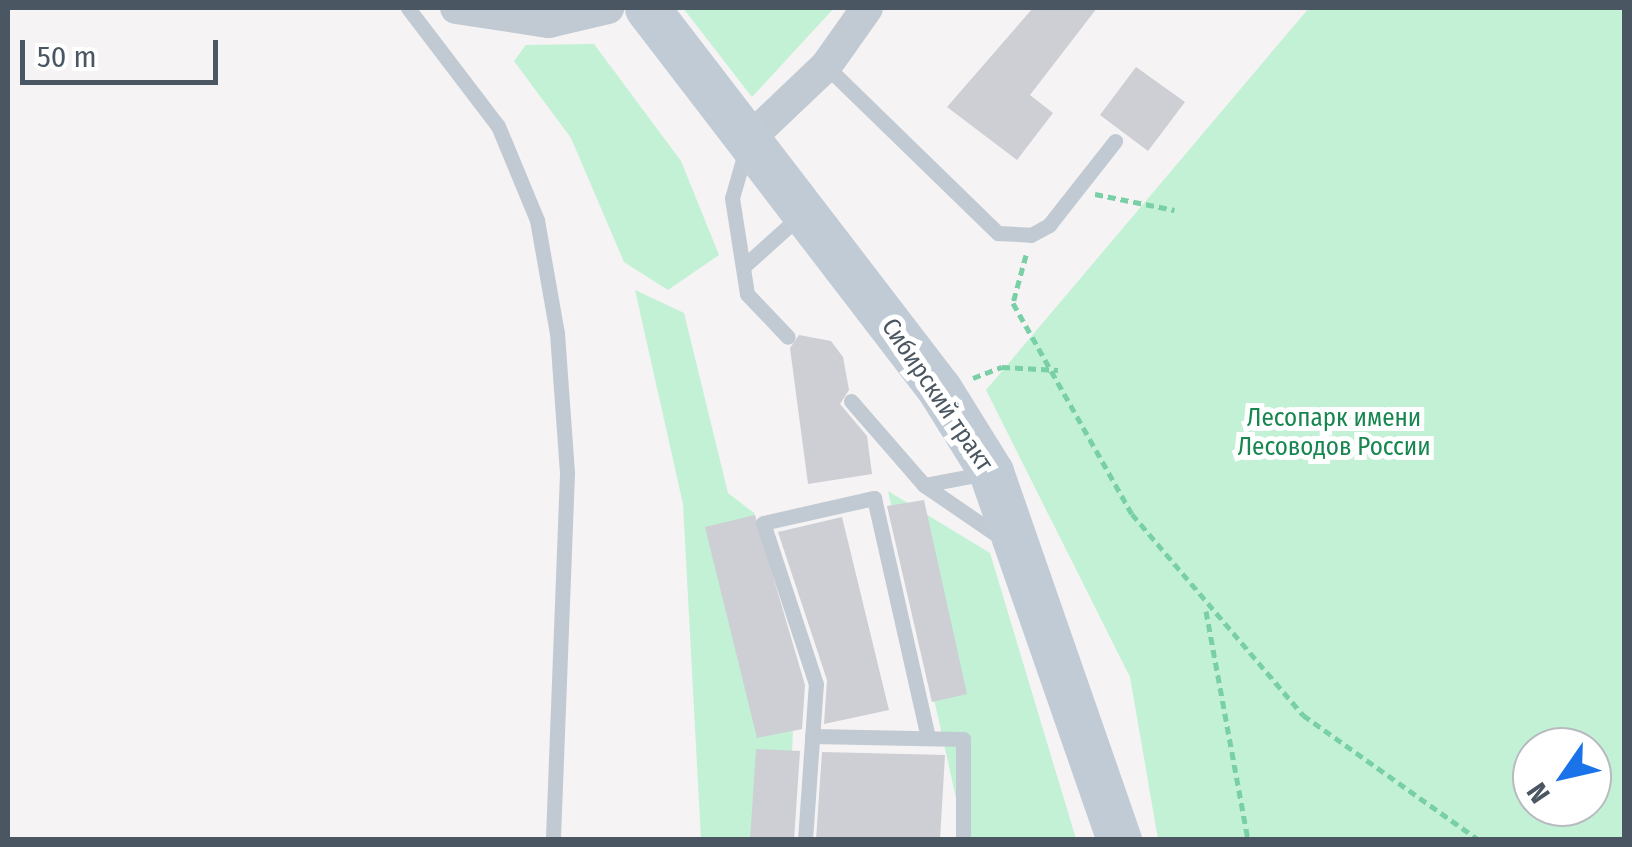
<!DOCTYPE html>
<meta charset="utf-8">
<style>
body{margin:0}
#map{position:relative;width:1632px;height:847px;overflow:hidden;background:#f5f3f3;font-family:"Fira Sans Condensed",sans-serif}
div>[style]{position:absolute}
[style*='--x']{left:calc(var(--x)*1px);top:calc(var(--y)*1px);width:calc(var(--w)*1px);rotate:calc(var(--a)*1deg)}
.green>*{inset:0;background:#c3f1d5}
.building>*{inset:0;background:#cdcfd5}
.path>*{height:5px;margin-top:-2.5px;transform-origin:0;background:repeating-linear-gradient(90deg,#7ad0a6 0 8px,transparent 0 13px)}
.service>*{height:15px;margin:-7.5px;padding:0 7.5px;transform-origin:7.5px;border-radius:7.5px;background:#c1cad2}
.minor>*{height:32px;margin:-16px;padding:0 16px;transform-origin:16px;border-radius:16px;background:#c1cad2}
.secondary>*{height:45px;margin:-22.5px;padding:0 22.5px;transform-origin:22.5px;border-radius:22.5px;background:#c1cbd6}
span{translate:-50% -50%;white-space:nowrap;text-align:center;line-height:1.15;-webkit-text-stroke:10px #fff;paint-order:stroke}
.street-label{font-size:25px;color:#4a5661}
.park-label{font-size:25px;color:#17864f}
.frame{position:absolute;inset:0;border:10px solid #4a5661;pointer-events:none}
.north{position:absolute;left:1512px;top:727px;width:100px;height:100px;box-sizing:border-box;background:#fff;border:2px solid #b7bbc0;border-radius:50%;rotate:236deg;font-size:28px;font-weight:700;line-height:40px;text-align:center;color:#4a5661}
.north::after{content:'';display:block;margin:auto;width:35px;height:45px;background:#1a73e8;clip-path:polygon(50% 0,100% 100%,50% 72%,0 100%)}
.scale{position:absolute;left:20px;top:40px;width:198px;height:45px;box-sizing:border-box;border:5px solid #4a5661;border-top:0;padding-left:12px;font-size:30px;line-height:35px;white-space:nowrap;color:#4a5661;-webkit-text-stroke:8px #fff;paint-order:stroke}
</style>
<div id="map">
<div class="green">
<div style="clip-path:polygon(683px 8px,834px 8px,752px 97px)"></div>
<div style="clip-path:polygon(evenodd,1309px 8px,1624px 8px,1624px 839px,1158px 839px,1130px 677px,986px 390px,1309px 8px,1592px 747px,1592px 807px,1532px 807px,1532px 747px,1592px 747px)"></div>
<div style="clip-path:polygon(594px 44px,681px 161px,719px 255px,668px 290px,624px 262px,571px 138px,514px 61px,526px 45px)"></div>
<div style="clip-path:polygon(635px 290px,684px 313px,728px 493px,754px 513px,796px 663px,788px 839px,701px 839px,683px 504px)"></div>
<div style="clip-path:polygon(888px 491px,990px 553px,1076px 839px,965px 839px)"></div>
</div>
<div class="building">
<div style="clip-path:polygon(1033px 8px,1097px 8px,1030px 95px,1053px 113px,1017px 160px,947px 107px)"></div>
<div style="clip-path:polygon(1136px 67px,1185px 102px,1148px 151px,1100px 115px)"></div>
<div style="clip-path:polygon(799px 335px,831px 341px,843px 357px,849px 390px,840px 404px,867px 436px,872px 474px,808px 484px,790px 348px)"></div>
<div style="clip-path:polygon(924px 500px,967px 694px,932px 702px,887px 506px)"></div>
<div style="clip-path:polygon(755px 515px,805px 685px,802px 729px,757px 738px,705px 527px)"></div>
<div style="clip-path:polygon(842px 517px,889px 710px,824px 724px,827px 680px,778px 532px)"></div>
<div style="clip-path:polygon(756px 749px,800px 751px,794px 840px,750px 840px)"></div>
<div style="clip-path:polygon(822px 752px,945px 755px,940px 840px,816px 840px)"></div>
</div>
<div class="path">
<div style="--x:1095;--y:194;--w:81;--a:11.4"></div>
<div style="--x:1026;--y:255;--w:50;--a:105.2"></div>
<div style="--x:1013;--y:303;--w:242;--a:60.6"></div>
<div style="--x:1132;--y:514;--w:264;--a:49.6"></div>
<div style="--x:1303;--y:715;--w:216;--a:35.4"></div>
<div style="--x:973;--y:378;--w:31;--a:-21"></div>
<div style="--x:1002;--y:367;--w:56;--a:3.1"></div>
<div style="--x:1206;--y:611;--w:233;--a:79.6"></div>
</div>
<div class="service">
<div style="--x:408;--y:8;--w:148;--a:52.7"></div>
<div style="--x:498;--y:126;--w:102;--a:67.5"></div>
<div style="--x:537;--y:220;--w:115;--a:80"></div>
<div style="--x:557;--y:333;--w:140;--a:85.9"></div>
<div style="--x:567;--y:473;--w:367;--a:92.2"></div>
<div style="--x:826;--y:66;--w:240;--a:44.2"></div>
<div style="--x:998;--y:233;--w:33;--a:3"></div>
<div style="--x:1031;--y:235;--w:21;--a:-29"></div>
<div style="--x:1049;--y:225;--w:107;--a:-51.8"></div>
<div style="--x:746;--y:149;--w:51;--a:105.9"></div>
<div style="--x:732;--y:198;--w:97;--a:81.1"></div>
<div style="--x:747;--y:294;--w:59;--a:46.4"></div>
<div style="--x:743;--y:267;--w:78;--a:-41.9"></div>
<div style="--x:851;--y:401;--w:111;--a:49"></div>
<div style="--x:924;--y:485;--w:64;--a:-10.8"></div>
<div style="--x:924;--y:485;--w:96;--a:34.4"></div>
<div style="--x:812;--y:736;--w:151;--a:1.1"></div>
<div style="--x:963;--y:739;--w:101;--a:90"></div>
<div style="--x:805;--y:840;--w:156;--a:-86"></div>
<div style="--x:816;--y:684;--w:169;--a:-108.2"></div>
<div style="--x:763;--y:523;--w:114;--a:-12.7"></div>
<div style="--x:874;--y:498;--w:245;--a:77.3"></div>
</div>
<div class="minor">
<div style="--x:456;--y:8;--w:94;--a:8.6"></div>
<div style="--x:549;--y:22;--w:61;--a:-13.3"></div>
<div style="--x:748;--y:140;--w:108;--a:-43.5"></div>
<div style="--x:826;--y:66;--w:71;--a:-54.7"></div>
</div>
<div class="secondary">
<div style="--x:647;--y:8;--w:481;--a:52.5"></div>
<div style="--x:940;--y:390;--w:97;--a:58.1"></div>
<div style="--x:991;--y:472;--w:390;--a:70.8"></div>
</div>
<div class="street-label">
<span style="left:937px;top:395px;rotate:56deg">Сибирский тракт</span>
</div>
<div class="park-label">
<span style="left:1334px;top:433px">Лесопарк имени<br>Лесоводов России</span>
</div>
<div class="frame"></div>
<div class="north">N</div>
<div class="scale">50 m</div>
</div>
